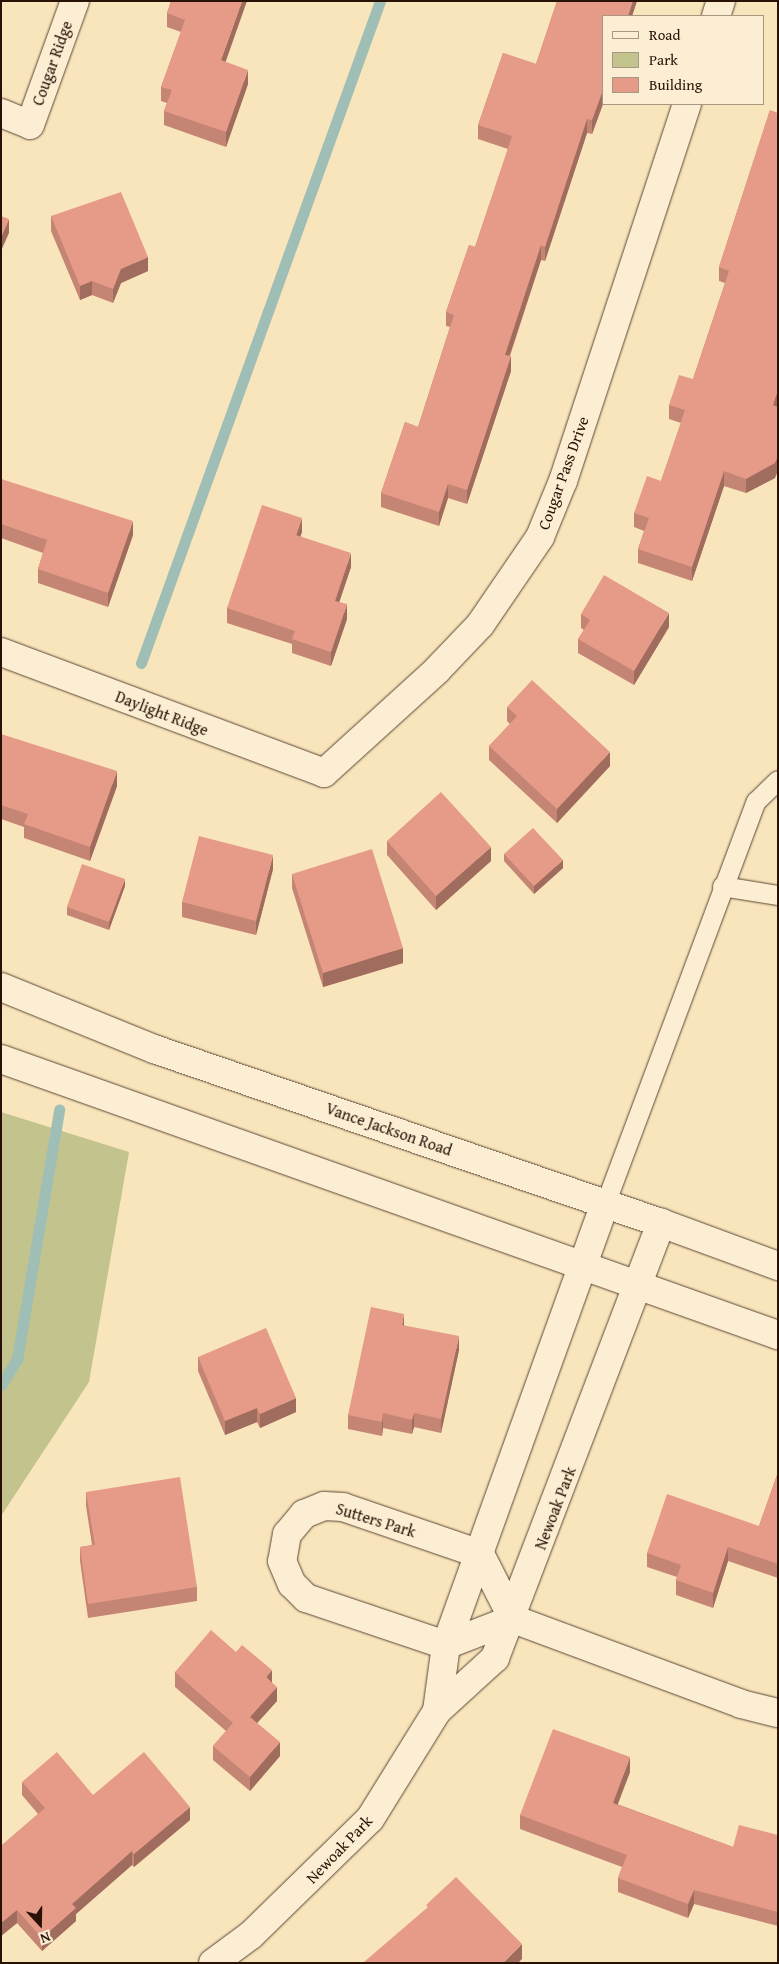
<!DOCTYPE html>
<style>
body{margin:0}
#map{position:relative;width:779px;height:1964px;overflow:hidden;background:#f9e5bc;font-family:"Gentium Book Plus",serif}
div>[style]{position:absolute}
[style*='--x']{left:calc(var(--x)*1px);top:calc(var(--y)*1px);width:calc(var(--w)*1px);rotate:calc(var(--a)*1deg)}
.green>*{inset:0;background:#c2c38d}
.stream>*{height:11px;margin:-5.5px;padding:0 5.5px;transform-origin:5.5px;border-radius:5.5px;background:#9ebeb6}
.roads{filter:drop-shadow(0 0 1px #5d4634) drop-shadow(0 0 1px #5d4634)}
.service>*{height:19px;margin:-9.5px;padding:0 9.5px;transform-origin:9.5px;border-radius:9.5px;background:#fbeed3}
.minor>*{height:28px;margin:-14px;padding:0 14px;transform-origin:14px;border-radius:14px;background:#fbeed3}
.secondary>*{height:28px;margin:-14px;padding:0 14px;transform-origin:14px;border-radius:14px;background:#fbeed3}
.wall>*{inset:0;background:#c58574}
.shaded-wall>*{inset:0;background:#a06c5e}
.building>*{inset:0;background:#e59b87}
span{translate:-50% -50%;white-space:nowrap;text-align:center;line-height:1.15;-webkit-text-stroke:4.5px #fbeed3;paint-order:stroke}
.street-label{font-size:16px;color:#291106}
.frame{position:absolute;inset:0;border:2px solid #291106;pointer-events:none}
.legend{position:absolute;left:602px;top:15px;width:162px;height:90px;box-sizing:border-box;background:#fbeed3;border:1px solid #a79681;margin:0;padding:6px 9px;list-style:none;font-size:15px;color:#291106}
.legend li{display:flex;align-items:center;gap:10px;height:25px}
.legend b{width:25px;border:1px solid #a79681}
.north{position:absolute;left:15px;top:1899px;width:50px;height:50px;-webkit-text-stroke:4px #fbeed3;paint-order:stroke;rotate:159deg;font-size:14px;font-weight:700;line-height:20px;text-align:center;color:#291106}
.north::after{content:'';display:block;margin:auto;width:18px;height:22px;background:#291106;clip-path:polygon(50% 0,100% 100%,50% 72%,0 100%)}
</style>
<div id="map">
<div class="green">
<div style="clip-path:polygon(1px 1112px,129px 1152px,89px 1382px,1px 1516px)"></div>
</div>
<div class="stream">
<div style="--x:141;--y:663;--w:704;--a:-70.15"></div>
<div style="--x:1;--y:1385;--w:31;--a:-58"></div>
<div style="--x:17;--y:1359;--w:253;--a:-80.4"></div>
</div>
<div class="roads">
<div class="service">
<div style="--x:722;--y:886;--w:57;--a:9.1"></div>
<div style="--x:605;--y:1204;--w:430;--a:-69.5"></div>
<div style="--x:756;--y:801;--w:30;--a:-44"></div>
</div>
<div class="minor">
<div style="--x:716;--y:16;--w:16;--a:-72"></div>
<div style="--x:1;--y:113;--w:31;--a:22"></div>
<div style="--x:30;--y:125;--w:132;--a:-70.1"></div>
<div style="--x:1;--y:652;--w:345;--a:20.5"></div>
<div style="--x:324;--y:773;--w:153;--a:-42.3"></div>
<div style="--x:437;--y:670;--w:62;--a:-46.3"></div>
<div style="--x:480;--y:625;--w:107;--a:-55.7"></div>
<div style="--x:540;--y:537;--w:61;--a:-67.7"></div>
<div style="--x:563;--y:481;--w:397;--a:-71.8"></div>
<div style="--x:513;--y:1619;--w:73;--a:-116.9"></div>
<div style="--x:480;--y:1554;--w:145;--a:-161.1"></div>
<div style="--x:343;--y:1507;--w:19;--a:-177"></div>
<div style="--x:324;--y:1506;--w:22;--a:158"></div>
<div style="--x:304;--y:1514;--w:26;--a:130"></div>
<div style="--x:287;--y:1534;--w:27;--a:100"></div>
<div style="--x:282;--y:1561;--w:25;--a:67"></div>
<div style="--x:292;--y:1584;--w:20;--a:45"></div>
<div style="--x:306;--y:1598;--w:148;--a:18.6"></div>
<div style="--x:446;--y:1645;--w:72;--a:-21.2"></div>
<div style="--x:513;--y:1619;--w:243;--a:20.4"></div>
<div style="--x:741;--y:1704;--w:38;--a:14"></div>
<div style="--x:437;--y:1711;--w:67;--a:-82.2"></div>
<div style="--x:446;--y:1645;--w:469;--a:-70.2"></div>
<div style="--x:213;--y:1963;--w:47;--a:-36.4"></div>
<div style="--x:251;--y:1935;--w:166;--a:-44.3"></div>
<div style="--x:370;--y:1819;--w:127;--a:-58.2"></div>
<div style="--x:437;--y:1711;--w:79;--a:-42.4"></div>
<div style="--x:495;--y:1658;--w:466;--a:-69.1"></div>
</div>
<div class="secondary">
<div style="--x:1;--y:987;--w:165;--a:22.1"></div>
<div style="--x:154;--y:1049;--w:536;--a:18.94"></div>
<div style="--x:661;--y:1223;--w:125;--a:20.2"></div>
<div style="--x:1;--y:1059;--w:825;--a:19.56"></div>
</div>
</div>
<div class="wall">
<div style="clip-path:polygon(171px 1px,225px 62px,248px 84px,226px 147px,164px 125px,164px 111px,167px 103px,161px 101px,161px 87px,181px 32px,167px 27px,167px 13px)"></div>
<div style="clip-path:polygon(557px 1px,637px 1px,632px 16px,603px 16px,603px 104px,592px 134px,587px 133px,545px 261px,541px 260px,510px 356px,511px 356px,511px 371px,467px 504px,448px 498px,439px 526px,381px 507px,381px 493px,405px 422px,418px 427px,450px 327px,446px 326px,446px 312px,469px 245px,475px 247px,508px 149px,478px 139px,478px 125px,503px 53px,536px 64px)"></div>
<div style="clip-path:polygon(770px 110px,777px 406px,775px 478px,746px 493px,724px 486px,692px 581px,638px 563px,638px 549px,644px 531px,634px 527px,634px 513px,661px 481px,681px 423px,669px 419px,669px 405px,693px 379px,725px 283px,719px 281px,719px 267px)"></div>
<div style="clip-path:polygon(51px 216px,148px 271px,121px 283px,113px 303px,92px 295px,80px 300px,51px 231px)"></div>
<div style="clip-path:polygon(1px 479px,133px 535px,108px 607px,38px 583px,38px 569px,43px 553px,1px 538px)"></div>
<div style="clip-path:polygon(302px 532px,300px 536px,351px 567px,339px 602px,347px 619px,331px 666px,292px 653px,292px 644px,227px 623px,227px 608px)"></div>
<div style="clip-path:polygon(581px 614px,669px 627px,634px 685px,578px 653px,578px 639px,584px 630px,581px 628px)"></div>
<div style="clip-path:polygon(507px 707px,610px 766px,557px 823px,489px 760px,489px 746px,510px 724px,507px 721px)"></div>
<div style="clip-path:polygon(1px 734px,117px 786px,90px 861px,24px 838px,24px 827px,1px 819px)"></div>
<div style="clip-path:polygon(387px 841px,491px 861px,436px 910px,387px 855px)"></div>
<div style="clip-path:polygon(504px 854px,563px 868px,534px 894px,504px 861px)"></div>
<div style="clip-path:polygon(273px 869px,256px 935px,182px 917px,182px 902px)"></div>
<div style="clip-path:polygon(292px 874px,403px 963px,323px 987px,292px 888px)"></div>
<div style="clip-path:polygon(125px 886px,109px 930px,67px 915px,67px 907px)"></div>
<div style="clip-path:polygon(404px 1326px,459px 1350px,441px 1433px,414px 1427px,412px 1434px,383px 1428px,382px 1436px,348px 1429px,348px 1415px)"></div>
<div style="clip-path:polygon(198px 1357px,296px 1412px,260px 1428px,257px 1422px,225px 1435px,198px 1371px)"></div>
<div style="clip-path:polygon(778px 1472px,778px 1578px,728px 1561px,713px 1608px,676px 1595px,676px 1580px,677px 1577px,647px 1567px,647px 1553px,759px 1526px)"></div>
<div style="clip-path:polygon(86px 1492px,197px 1587px,197px 1601px,88px 1618px,80px 1561px,80px 1547px,92px 1545px,86px 1506px)"></div>
<div style="clip-path:polygon(175px 1672px,272px 1683px,277px 1701px,257px 1723px,280px 1756px,250px 1791px,213px 1760px,213px 1746px,226px 1731px,175px 1687px)"></div>
<div style="clip-path:polygon(630px 1772px,617px 1804px,733px 1847px,778px 1835px,778px 1926px,694px 1904px,688px 1918px,618px 1892px,618px 1878px,622px 1867px,520px 1829px,520px 1815px)"></div>
<div style="clip-path:polygon(22px 1782px,93px 1795px,190px 1820px,134px 1867px,132px 1865px,76px 1914px,76px 1921px,42px 1951px,17px 1923px,1px 1936px,1px 1846px,38px 1814px,22px 1795px)"></div>
</div>
<div class="shaded-wall">
<div style="clip-path:polygon(242px 1px,247px 1px,221px 75px,221px 60px)"></div>
<div style="clip-path:polygon(633px 1px,637px 1px,632px 16px,628px 16px)"></div>
<div style="clip-path:polygon(248px 70px,248px 84px,226px 147px,226px 132px)"></div>
<div style="clip-path:polygon(603px 90px,603px 104px,592px 134px,592px 120px)"></div>
<div style="clip-path:polygon(587px 119px,587px 133px,545px 261px,545px 247px)"></div>
<div style="clip-path:polygon(9px 219px,9px 233px,1px 251px,1px 237px)"></div>
<div style="clip-path:polygon(541px 245px,541px 260px,505px 369px,505px 355px)"></div>
<div style="clip-path:polygon(148px 257px,148px 271px,121px 283px,113px 303px,113px 289px,121px 269px)"></div>
<div style="clip-path:polygon(92px 281px,92px 295px,80px 300px,80px 286px)"></div>
<div style="clip-path:polygon(511px 356px,511px 371px,467px 504px,467px 490px)"></div>
<div style="clip-path:polygon(778px 390px,778px 404px,773px 419px,773px 405px)"></div>
<div style="clip-path:polygon(778px 456px,778px 471px,775px 478px,746px 493px,746px 479px)"></div>
<div style="clip-path:polygon(724px 471px,724px 486px,692px 581px,692px 567px)"></div>
<div style="clip-path:polygon(448px 484px,448px 498px,439px 526px,439px 512px)"></div>
<div style="clip-path:polygon(302px 518px,302px 532px,296px 549px,296px 535px)"></div>
<div style="clip-path:polygon(133px 521px,133px 535px,108px 607px,108px 593px)"></div>
<div style="clip-path:polygon(351px 553px,351px 567px,335px 615px,335px 601px)"></div>
<div style="clip-path:polygon(347px 604px,347px 619px,331px 666px,331px 652px)"></div>
<div style="clip-path:polygon(669px 613px,669px 627px,634px 685px,634px 671px)"></div>
<div style="clip-path:polygon(610px 752px,610px 766px,557px 823px,557px 809px)"></div>
<div style="clip-path:polygon(117px 771px,117px 786px,90px 861px,90px 847px)"></div>
<div style="clip-path:polygon(491px 847px,491px 861px,436px 910px,436px 896px)"></div>
<div style="clip-path:polygon(273px 855px,273px 869px,256px 935px,256px 921px)"></div>
<div style="clip-path:polygon(563px 860px,563px 868px,534px 894px,534px 886px)"></div>
<div style="clip-path:polygon(125px 879px,125px 886px,109px 930px,109px 922px)"></div>
<div style="clip-path:polygon(403px 948px,403px 963px,323px 987px,323px 973px)"></div>
<div style="clip-path:polygon(404px 1314px,404px 1328px,402px 1325px)"></div>
<div style="clip-path:polygon(459px 1336px,459px 1350px,441px 1433px,441px 1419px)"></div>
<div style="clip-path:polygon(296px 1398px,296px 1412px,260px 1428px,260px 1414px)"></div>
<div style="clip-path:polygon(257px 1408px,257px 1422px,225px 1435px,225px 1421px)"></div>
<div style="clip-path:polygon(383px 1413px,383px 1428px,382px 1436px,382px 1422px)"></div>
<div style="clip-path:polygon(414px 1413px,414px 1427px,412px 1434px,412px 1420px)"></div>
<div style="clip-path:polygon(728px 1547px,728px 1561px,713px 1608px,713px 1593px)"></div>
<div style="clip-path:polygon(272px 1670px,272px 1684px,266px 1677px)"></div>
<div style="clip-path:polygon(277px 1687px,277px 1701px,250px 1731px,250px 1717px)"></div>
<div style="clip-path:polygon(280px 1742px,280px 1756px,250px 1791px,250px 1777px)"></div>
<div style="clip-path:polygon(630px 1757px,630px 1772px,613px 1817px,613px 1803px)"></div>
<div style="clip-path:polygon(190px 1807px,190px 1820px,134px 1867px,134px 1854px)"></div>
<div style="clip-path:polygon(132px 1851px,132px 1865px,76px 1914px,76px 1921px,42px 1951px,42px 1938px,72px 1904px)"></div>
<div style="clip-path:polygon(694px 1890px,694px 1904px,688px 1918px,688px 1904px)"></div>
<div style="clip-path:polygon(17px 1910px,17px 1923px,1px 1936px,1px 1923px)"></div>
<div style="clip-path:polygon(522px 1944px,522px 1959px,518px 1963px,503px 1963px)"></div>
</div>
<div class="building">
<div style="clip-path:polygon(171px 1px,242px 1px,221px 60px,248px 70px,226px 132px,164px 111px,172px 90px,161px 87px,185px 20px,167px 13px)"></div>
<div style="clip-path:polygon(557px 1px,633px 1px,628px 16px,603px 16px,603px 90px,592px 120px,587px 119px,545px 247px,541px 245px,505px 355px,511px 356px,467px 490px,448px 484px,439px 512px,381px 493px,405px 422px,418px 427px,454px 315px,446px 312px,469px 245px,475px 247px,512px 136px,478px 125px,503px 53px,536px 64px)"></div>
<div style="clip-path:polygon(770px 110px,778px 113px,778px 390px,773px 405px,778px 407px,778px 456px,775px 463px,746px 479px,724px 471px,692px 567px,638px 549px,649px 518px,634px 513px,647px 476px,661px 481px,685px 410px,669px 405px,679px 375px,693px 379px,729px 271px,719px 267px)"></div>
<div style="clip-path:polygon(121px 192px,148px 257px,121px 269px,113px 289px,92px 281px,80px 286px,51px 216px)"></div>
<div style="clip-path:polygon(1px 216px,9px 219px,1px 237px)"></div>
<div style="clip-path:polygon(1px 479px,133px 521px,108px 593px,38px 569px,47px 540px,1px 524px)"></div>
<div style="clip-path:polygon(262px 505px,302px 518px,296px 535px,351px 553px,335px 601px,347px 604px,331px 652px,292px 639px,295px 631px,227px 608px)"></div>
<div style="clip-path:polygon(604px 575px,669px 613px,634px 671px,578px 639px,590px 620px,581px 614px)"></div>
<div style="clip-path:polygon(532px 680px,610px 752px,557px 809px,489px 746px,517px 716px,507px 707px)"></div>
<div style="clip-path:polygon(1px 734px,117px 771px,90px 847px,24px 824px,28px 814px,1px 805px)"></div>
<div style="clip-path:polygon(441px 792px,491px 847px,436px 896px,387px 841px)"></div>
<div style="clip-path:polygon(533px 828px,563px 860px,534px 886px,504px 854px)"></div>
<div style="clip-path:polygon(199px 836px,273px 855px,256px 921px,182px 902px)"></div>
<div style="clip-path:polygon(372px 849px,403px 948px,323px 973px,292px 874px)"></div>
<div style="clip-path:polygon(82px 864px,125px 879px,109px 922px,67px 907px)"></div>
<div style="clip-path:polygon(371px 1307px,404px 1314px,402px 1325px,459px 1336px,441px 1419px,414px 1413px,412px 1420px,383px 1413px,382px 1422px,348px 1415px)"></div>
<div style="clip-path:polygon(266px 1328px,296px 1398px,260px 1414px,257px 1408px,225px 1421px,198px 1357px)"></div>
<div style="clip-path:polygon(778px 1472px,778px 1564px,728px 1547px,713px 1593px,676px 1580px,681px 1565px,647px 1553px,667px 1494px,759px 1526px)"></div>
<div style="clip-path:polygon(180px 1477px,197px 1587px,88px 1604px,80px 1547px,95px 1545px,86px 1492px)"></div>
<div style="clip-path:polygon(211px 1630px,236px 1652px,242px 1645px,272px 1670px,266px 1677px,277px 1687px,250px 1717px,280px 1742px,250px 1777px,213px 1746px,233px 1723px,175px 1672px)"></div>
<div style="clip-path:polygon(553px 1729px,630px 1757px,613px 1803px,733px 1847px,739px 1825px,778px 1835px,778px 1912px,694px 1890px,688px 1904px,618px 1878px,627px 1855px,520px 1815px)"></div>
<div style="clip-path:polygon(57px 1752px,93px 1795px,144px 1752px,190px 1807px,134px 1854px,132px 1851px,72px 1904px,76px 1908px,42px 1938px,17px 1910px,1px 1923px,1px 1846px,45px 1808px,22px 1782px)"></div>
<div style="clip-path:polygon(456px 1877px,522px 1944px,503px 1963px,365px 1963px,364px 1962px,428px 1907px,426px 1905px)"></div>
</div>
<div class="street-label">
<span style="left:52px;top:63px;rotate:-70deg">Cougar Ridge</span>
<span style="left:563px;top:473px;rotate:-70deg">Cougar Pass Drive</span>
<span style="left:162px;top:713px;rotate:21deg">Daylight Ridge</span>
<span style="left:389px;top:1129px;rotate:19deg">Vance Jackson Road</span>
<span style="left:555px;top:1508px;rotate:-69deg">Newoak Park</span>
<span style="left:376px;top:1520px;rotate:17deg">Sutters Park</span>
<span style="left:339px;top:1849px;rotate:-46deg">Newoak Park</span>
</div>
<div class="frame"></div>
<ul class="legend">
<li><b style="height:6px;background:#fbeed3"></b>Road</li>
<li><b style="height:14px;background:#c2c38d"></b>Park</li>
<li><b style="height:14px;background:#e59b87"></b>Building</li>
</ul>
<div class="north">N</div>
</div>
